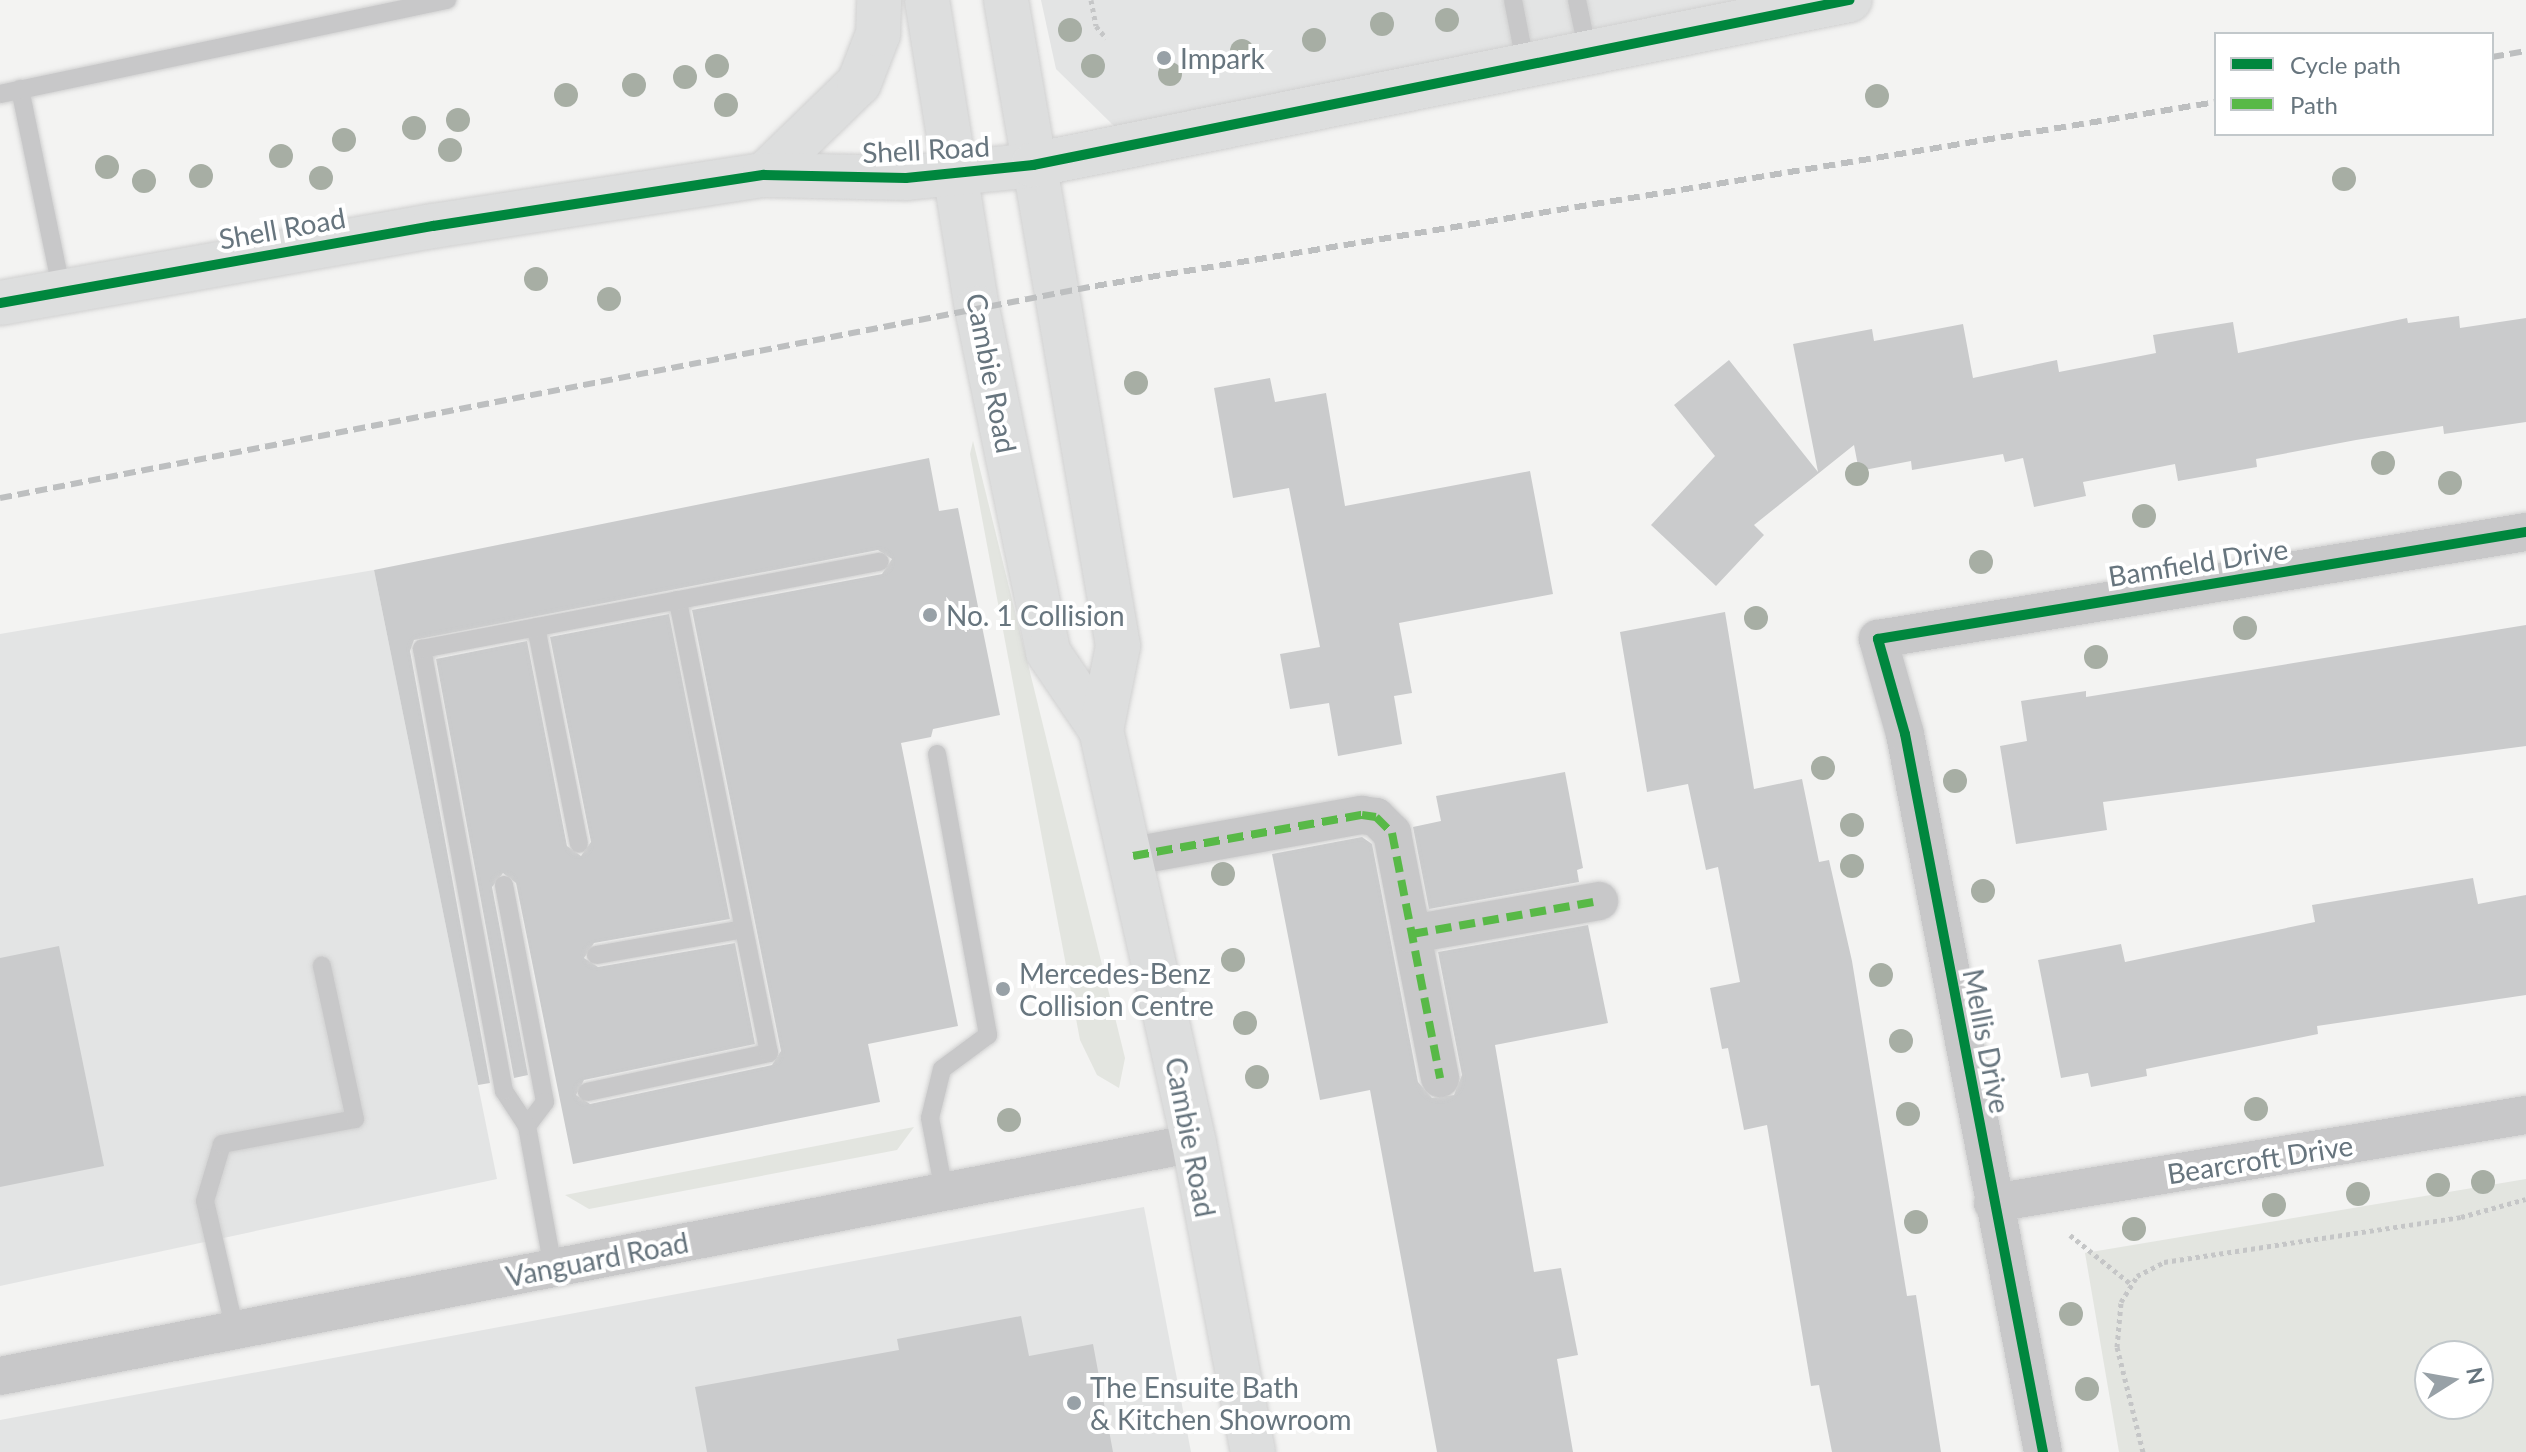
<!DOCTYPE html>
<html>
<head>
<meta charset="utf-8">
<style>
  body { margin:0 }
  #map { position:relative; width:2526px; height:1452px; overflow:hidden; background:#f3f3f2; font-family:Lato,sans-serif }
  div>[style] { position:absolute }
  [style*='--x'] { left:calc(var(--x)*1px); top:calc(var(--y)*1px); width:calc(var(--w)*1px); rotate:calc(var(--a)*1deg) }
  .built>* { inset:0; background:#e3e4e4 }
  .green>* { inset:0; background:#e3e5e0 }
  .building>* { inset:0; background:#cacbcc }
  .path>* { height:5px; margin-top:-2.5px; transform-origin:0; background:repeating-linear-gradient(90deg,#c5c6c7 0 4px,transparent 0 8px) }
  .roads { filter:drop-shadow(0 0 2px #d0d0d0) drop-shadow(0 0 2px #d0d0d0) }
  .service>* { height:18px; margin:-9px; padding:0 9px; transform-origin:9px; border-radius:9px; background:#c8c8c9 }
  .minor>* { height:38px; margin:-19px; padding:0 19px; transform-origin:19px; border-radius:19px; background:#c8c8c9 }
  .secondary>* { height:44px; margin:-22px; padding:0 22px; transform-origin:22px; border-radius:22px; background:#dddede }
  .rail>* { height:6px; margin-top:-3px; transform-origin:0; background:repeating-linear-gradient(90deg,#bdbfc0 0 12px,transparent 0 18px) }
  .quiet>* { height:8px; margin-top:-4px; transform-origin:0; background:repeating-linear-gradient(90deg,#58b947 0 16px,transparent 0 24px) }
  .cycleway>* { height:10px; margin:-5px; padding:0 5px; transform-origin:5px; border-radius:5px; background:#00873e }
  .trees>* { width:24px; height:24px; margin:-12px; border-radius:50%; background:#a7aea4 }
  .dots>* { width:22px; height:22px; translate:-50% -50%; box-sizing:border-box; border:4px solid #fff; border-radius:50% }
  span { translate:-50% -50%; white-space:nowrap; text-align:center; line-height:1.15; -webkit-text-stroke:8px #fff; paint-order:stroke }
  .poi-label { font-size:28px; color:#67757e }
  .left { translate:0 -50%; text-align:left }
  .street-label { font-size:28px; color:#67757e }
  .legend { position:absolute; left:2214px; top:32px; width:280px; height:104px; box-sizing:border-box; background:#fff; border:2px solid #c2c8cb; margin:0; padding:10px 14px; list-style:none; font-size:24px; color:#67757e }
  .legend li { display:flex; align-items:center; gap:16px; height:40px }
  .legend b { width:40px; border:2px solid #c2c8cb }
  .north { position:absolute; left:2414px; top:1340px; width:80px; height:80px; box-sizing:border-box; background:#fff; border:2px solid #c2c8cb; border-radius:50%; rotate:79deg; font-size:22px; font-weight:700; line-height:32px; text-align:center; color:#67757e }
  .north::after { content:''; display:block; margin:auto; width:28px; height:36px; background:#98a1a7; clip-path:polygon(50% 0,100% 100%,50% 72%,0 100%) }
</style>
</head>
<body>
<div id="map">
  <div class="built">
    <div style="clip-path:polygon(1041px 0,1737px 0,1114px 126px,1056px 69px)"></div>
    <div style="clip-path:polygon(374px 570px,497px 1179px,0 1286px,0 634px)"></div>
    <div style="clip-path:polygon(1144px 1207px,1191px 1452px,0 1452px,0 1420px)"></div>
  </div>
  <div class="green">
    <div style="clip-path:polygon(973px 441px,1125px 1058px,1119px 1088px,1097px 1075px,1080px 1040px,970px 454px)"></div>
    <div style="clip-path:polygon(914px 1127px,897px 1150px,589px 1209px,565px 1195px)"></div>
    <div style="clip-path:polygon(evenodd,2526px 1179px,2526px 1452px,2119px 1452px,2085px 1253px,2526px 1179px,2478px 1356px,2478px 1404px,2430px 1404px,2430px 1356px,2478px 1356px)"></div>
  </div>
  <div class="building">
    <div style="clip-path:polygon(2459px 316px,2460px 328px,2526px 318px,2526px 422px,2444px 434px,2443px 426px,2356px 440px,2256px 459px,2257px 467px,2178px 481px,2175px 464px,2083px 482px,2086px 496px,2034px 507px,2023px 458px,2005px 462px,2003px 454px,1912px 470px,1911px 461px,1859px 471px,1854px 445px,1754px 525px,1764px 535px,1716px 586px,1651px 525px,1715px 456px,1674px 405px,1729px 360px,1818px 472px,1793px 344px,1872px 329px,1874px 341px,1963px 324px,1973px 378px,2057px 360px,2059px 372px,2156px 353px,2153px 335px,2233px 322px,2238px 353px,2407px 318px,2408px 323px)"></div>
    <div style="clip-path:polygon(1270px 378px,1275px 402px,1326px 393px,1345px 506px,1530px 471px,1553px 594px,1399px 623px,1412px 693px,1394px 696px,1402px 744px,1338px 756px,1329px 703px,1290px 709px,1280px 654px,1320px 647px,1289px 488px,1233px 498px,1214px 388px)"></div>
    <div style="clip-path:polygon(929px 458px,939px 511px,958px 508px,1000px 715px,933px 729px,931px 737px,901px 743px,958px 1026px,868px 1044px,880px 1102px,573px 1164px,516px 883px,503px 873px,492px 887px,528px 1075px,514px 1078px,436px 659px,527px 641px,567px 846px,581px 856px,591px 842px,550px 637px,669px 614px,730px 919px,594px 943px,584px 958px,598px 967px,735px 943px,755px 1044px,584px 1080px,576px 1095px,590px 1104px,772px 1065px,781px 1051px,692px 610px,882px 574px,892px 559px,878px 550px,414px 640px,410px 651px,490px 1083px,478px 1085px,374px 570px)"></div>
    <div style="clip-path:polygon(1725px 612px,1754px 789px,1802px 779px,1819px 862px,1829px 860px,1852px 961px,1907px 1296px,1916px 1295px,1941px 1452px,1832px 1452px,1819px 1385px,1811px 1386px,1767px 1125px,1744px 1130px,1728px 1048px,1722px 1049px,1710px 988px,1740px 982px,1718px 867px,1706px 870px,1688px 784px,1647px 792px,1620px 632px)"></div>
    <div style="clip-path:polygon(2526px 625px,2526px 746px,2103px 802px,2107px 830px,2016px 844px,2000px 746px,2027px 741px,2021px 701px,2086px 691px,2086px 697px)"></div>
    <div style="clip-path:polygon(1565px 772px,1583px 868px,1577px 870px,1579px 882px,1429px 909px,1413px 827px,1441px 821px,1436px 796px)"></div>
    <div style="clip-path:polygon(1362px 837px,1372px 844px,1418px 1082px,1432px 1098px,1454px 1095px,1462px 1075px,1438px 952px,1588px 925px,1608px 1023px,1495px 1045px,1534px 1272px,1561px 1268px,1578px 1355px,1557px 1359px,1573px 1452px,1437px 1452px,1370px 1090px,1320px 1100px,1272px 854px)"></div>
    <div style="clip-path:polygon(2473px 878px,2478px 904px,2526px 895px,2526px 995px,2317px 1026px,2318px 1034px,2146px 1069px,2147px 1076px,2091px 1087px,2088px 1073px,2061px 1078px,2038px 960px,2121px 944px,2125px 962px,2315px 922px,2312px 905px)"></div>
    <div style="clip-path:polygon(59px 946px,104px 1166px,0 1187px,0 958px)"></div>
    <div style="clip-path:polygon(1021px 1316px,1029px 1356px,1093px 1344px,1113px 1452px,707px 1452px,695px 1387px,899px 1350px,897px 1339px)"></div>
  </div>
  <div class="path">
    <div style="--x:1091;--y:0;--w:26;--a:79"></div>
    <div style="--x:1096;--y:26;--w:16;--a:50"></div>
    <div style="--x:2070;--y:1235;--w:78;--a:38.8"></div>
    <div style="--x:2143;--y:1452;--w:108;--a:-103.9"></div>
    <div style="--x:2117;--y:1347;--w:45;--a:-84.9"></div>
    <div style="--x:2121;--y:1302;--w:31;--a:-58"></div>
    <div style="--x:2137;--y:1276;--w:30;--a:-27"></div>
    <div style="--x:2164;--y:1262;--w:300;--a:-8.6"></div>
    <div style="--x:2461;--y:1217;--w:67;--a:-15.5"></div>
  </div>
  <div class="roads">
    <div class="service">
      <div style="--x:1513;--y:0;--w:68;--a:79"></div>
      <div style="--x:1577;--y:0;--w:54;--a:78.3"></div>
      <div style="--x:20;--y:89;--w:206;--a:78.3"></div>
      <div style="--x:0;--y:94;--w:457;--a:-11.9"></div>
      <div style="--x:536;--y:627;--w:221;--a:78.8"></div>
      <div style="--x:937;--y:754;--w:286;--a:79.7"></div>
      <div style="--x:988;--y:1035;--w:57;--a:143.5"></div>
      <div style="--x:942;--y:1069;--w:50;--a:103.8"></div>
      <div style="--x:930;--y:1118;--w:74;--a:79.1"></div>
      <div style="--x:504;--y:885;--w:221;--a:79.3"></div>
      <div style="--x:545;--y:1102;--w:30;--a:127"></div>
      <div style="--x:527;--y:1126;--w:143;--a:79.6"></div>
      <div style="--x:596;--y:955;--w:149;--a:-10"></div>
      <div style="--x:587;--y:1092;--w:186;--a:-12.1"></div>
      <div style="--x:769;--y:1053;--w:462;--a:-101.4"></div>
      <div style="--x:527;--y:1126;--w:42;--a:-123.3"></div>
      <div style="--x:504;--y:1091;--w:450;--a:-100.5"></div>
      <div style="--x:422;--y:649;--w:466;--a:-10.8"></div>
      <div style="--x:235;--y:1330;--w:132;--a:-103.1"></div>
      <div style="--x:205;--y:1201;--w:59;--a:-73.4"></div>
      <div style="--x:222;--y:1144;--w:135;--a:-10.6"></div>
      <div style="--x:355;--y:1119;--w:157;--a:-102.2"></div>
    </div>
    <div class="minor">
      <div style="--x:1133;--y:856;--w:233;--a:-10.2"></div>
      <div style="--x:1362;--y:815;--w:14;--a:8"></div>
      <div style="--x:1376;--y:817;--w:23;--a:45"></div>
      <div style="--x:1392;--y:833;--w:250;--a:78.9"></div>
      <div style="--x:1412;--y:934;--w:190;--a:-10"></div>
      <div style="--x:1993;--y:1203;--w:540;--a:-9.38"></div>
      <div style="--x:0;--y:1376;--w:1217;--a:-11.04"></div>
      <div style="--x:2043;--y:1452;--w:731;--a:-100.88"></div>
      <div style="--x:1905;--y:734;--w:99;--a:-105.9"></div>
      <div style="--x:1878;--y:639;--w:657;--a:-9.38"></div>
    </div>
    <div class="secondary">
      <div style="--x:927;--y:0;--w:312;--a:80.8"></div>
      <div style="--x:977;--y:308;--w:351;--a:78.3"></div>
      <div style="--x:1048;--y:652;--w:94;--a:55.8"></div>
      <div style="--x:1101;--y:730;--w:423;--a:77.3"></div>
      <div style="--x:1194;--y:1143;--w:315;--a:79.2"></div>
      <div style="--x:1006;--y:0;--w:656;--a:80.16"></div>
      <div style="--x:1118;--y:646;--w:86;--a:101.4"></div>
      <div style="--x:764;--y:175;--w:132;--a:-44.1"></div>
      <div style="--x:859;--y:83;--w:53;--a:-68.8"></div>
      <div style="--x:878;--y:34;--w:34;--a:-88"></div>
      <div style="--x:0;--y:303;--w:440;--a:-10.1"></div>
      <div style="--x:433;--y:226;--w:335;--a:-8.8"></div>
      <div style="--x:764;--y:175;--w:142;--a:1.2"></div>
      <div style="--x:906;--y:178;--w:128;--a:-5.8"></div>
      <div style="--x:1033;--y:165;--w:833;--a:-11.43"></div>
    </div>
  </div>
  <div class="rail">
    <div style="--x:2492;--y:57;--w:35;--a:-10"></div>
    <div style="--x:0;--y:498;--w:1115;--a:-10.96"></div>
    <div style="--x:1095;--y:286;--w:1136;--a:-9.32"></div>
  </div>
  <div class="quiet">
    <div style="--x:1133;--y:856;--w:233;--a:-10.2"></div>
    <div style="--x:1362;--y:815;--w:14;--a:8"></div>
    <div style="--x:1376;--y:817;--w:23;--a:45"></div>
    <div style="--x:1392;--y:833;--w:250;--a:78.9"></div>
    <div style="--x:1412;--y:934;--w:190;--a:-10"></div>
  </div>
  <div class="cycleway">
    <div style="--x:0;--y:303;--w:440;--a:-10.1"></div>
    <div style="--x:433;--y:226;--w:335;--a:-8.8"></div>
    <div style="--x:764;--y:175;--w:142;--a:1.2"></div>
    <div style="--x:906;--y:178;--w:128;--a:-5.8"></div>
    <div style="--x:1033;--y:165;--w:833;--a:-11.43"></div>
    <div style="--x:2043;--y:1452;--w:731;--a:-100.88"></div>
    <div style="--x:1905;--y:734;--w:99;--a:-105.9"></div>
    <div style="--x:1878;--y:639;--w:657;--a:-9.38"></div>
  </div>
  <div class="trees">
    <div style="left:1447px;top:20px"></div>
    <div style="left:1382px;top:24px"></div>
    <div style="left:1070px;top:30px"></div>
    <div style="left:1314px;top:40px"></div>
    <div style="left:1242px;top:51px"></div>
    <div style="left:717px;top:66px"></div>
    <div style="left:1093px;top:66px"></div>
    <div style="left:1170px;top:74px"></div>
    <div style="left:685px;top:77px"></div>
    <div style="left:634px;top:85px"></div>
    <div style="left:566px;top:95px"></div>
    <div style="left:1877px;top:96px"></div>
    <div style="left:726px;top:105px"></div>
    <div style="left:458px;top:120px"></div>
    <div style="left:414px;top:128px"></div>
    <div style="left:344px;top:140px"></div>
    <div style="left:450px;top:150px"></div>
    <div style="left:281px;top:156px"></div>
    <div style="left:107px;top:167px"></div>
    <div style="left:201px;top:176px"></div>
    <div style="left:321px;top:178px"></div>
    <div style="left:2344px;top:179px"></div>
    <div style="left:144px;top:181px"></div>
    <div style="left:536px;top:279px"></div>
    <div style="left:609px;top:299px"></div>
    <div style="left:1136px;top:383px"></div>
    <div style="left:2383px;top:463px"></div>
    <div style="left:1857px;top:474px"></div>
    <div style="left:2450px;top:483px"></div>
    <div style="left:2144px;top:516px"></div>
    <div style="left:1981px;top:562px"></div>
    <div style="left:1756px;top:618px"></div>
    <div style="left:2245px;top:628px"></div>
    <div style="left:2096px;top:657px"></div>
    <div style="left:1823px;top:768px"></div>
    <div style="left:1955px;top:781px"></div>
    <div style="left:1852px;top:825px"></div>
    <div style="left:1852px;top:866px"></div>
    <div style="left:1223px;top:874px"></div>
    <div style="left:1983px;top:891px"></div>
    <div style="left:1233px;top:960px"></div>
    <div style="left:1881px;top:975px"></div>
    <div style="left:1245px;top:1023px"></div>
    <div style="left:1901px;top:1041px"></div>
    <div style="left:1257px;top:1077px"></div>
    <div style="left:2256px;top:1109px"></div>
    <div style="left:1908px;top:1114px"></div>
    <div style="left:1009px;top:1120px"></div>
    <div style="left:2483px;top:1182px"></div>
    <div style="left:2438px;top:1185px"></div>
    <div style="left:2358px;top:1194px"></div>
    <div style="left:2274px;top:1205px"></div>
    <div style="left:1916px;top:1222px"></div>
    <div style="left:2134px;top:1229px"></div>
    <div style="left:2071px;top:1314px"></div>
    <div style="left:2087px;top:1389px"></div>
  </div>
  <div class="dots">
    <div style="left:1164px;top:58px;background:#98a1a7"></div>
    <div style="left:930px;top:615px;background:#98a1a7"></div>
    <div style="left:1003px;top:989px;background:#98a1a7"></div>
    <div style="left:1074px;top:1403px;background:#98a1a7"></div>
  </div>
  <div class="poi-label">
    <span class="left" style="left:1180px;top:58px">Impark</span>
    <span class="left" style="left:946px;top:615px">No. 1 Collision</span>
    <span class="left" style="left:1019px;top:989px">Mercedes-Benz<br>Collision Centre</span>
    <span class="left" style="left:1090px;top:1403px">The Ensuite Bath<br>&amp; Kitchen Showroom</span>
  </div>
  <div class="street-label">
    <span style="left:926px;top:149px;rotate:-3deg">Shell Road</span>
    <span style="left:282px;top:228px;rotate:-10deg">Shell Road</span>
    <span style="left:992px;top:373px;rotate:79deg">Cambie Road</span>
    <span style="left:2198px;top:562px;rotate:-9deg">Bamfield Drive</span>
    <span style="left:1987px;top:1041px;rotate:79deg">Mellis Drive</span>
    <span style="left:1191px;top:1137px;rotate:79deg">Cambie Road</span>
    <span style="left:2260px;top:1159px;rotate:-9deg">Bearcroft Drive</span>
    <span style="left:597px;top:1259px;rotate:-11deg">Vanguard Road</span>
  </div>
  <ul class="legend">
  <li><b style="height:10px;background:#00873e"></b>Cycle path</li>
  <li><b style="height:10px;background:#58b947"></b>Path</li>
  </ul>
  <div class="north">N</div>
</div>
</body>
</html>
